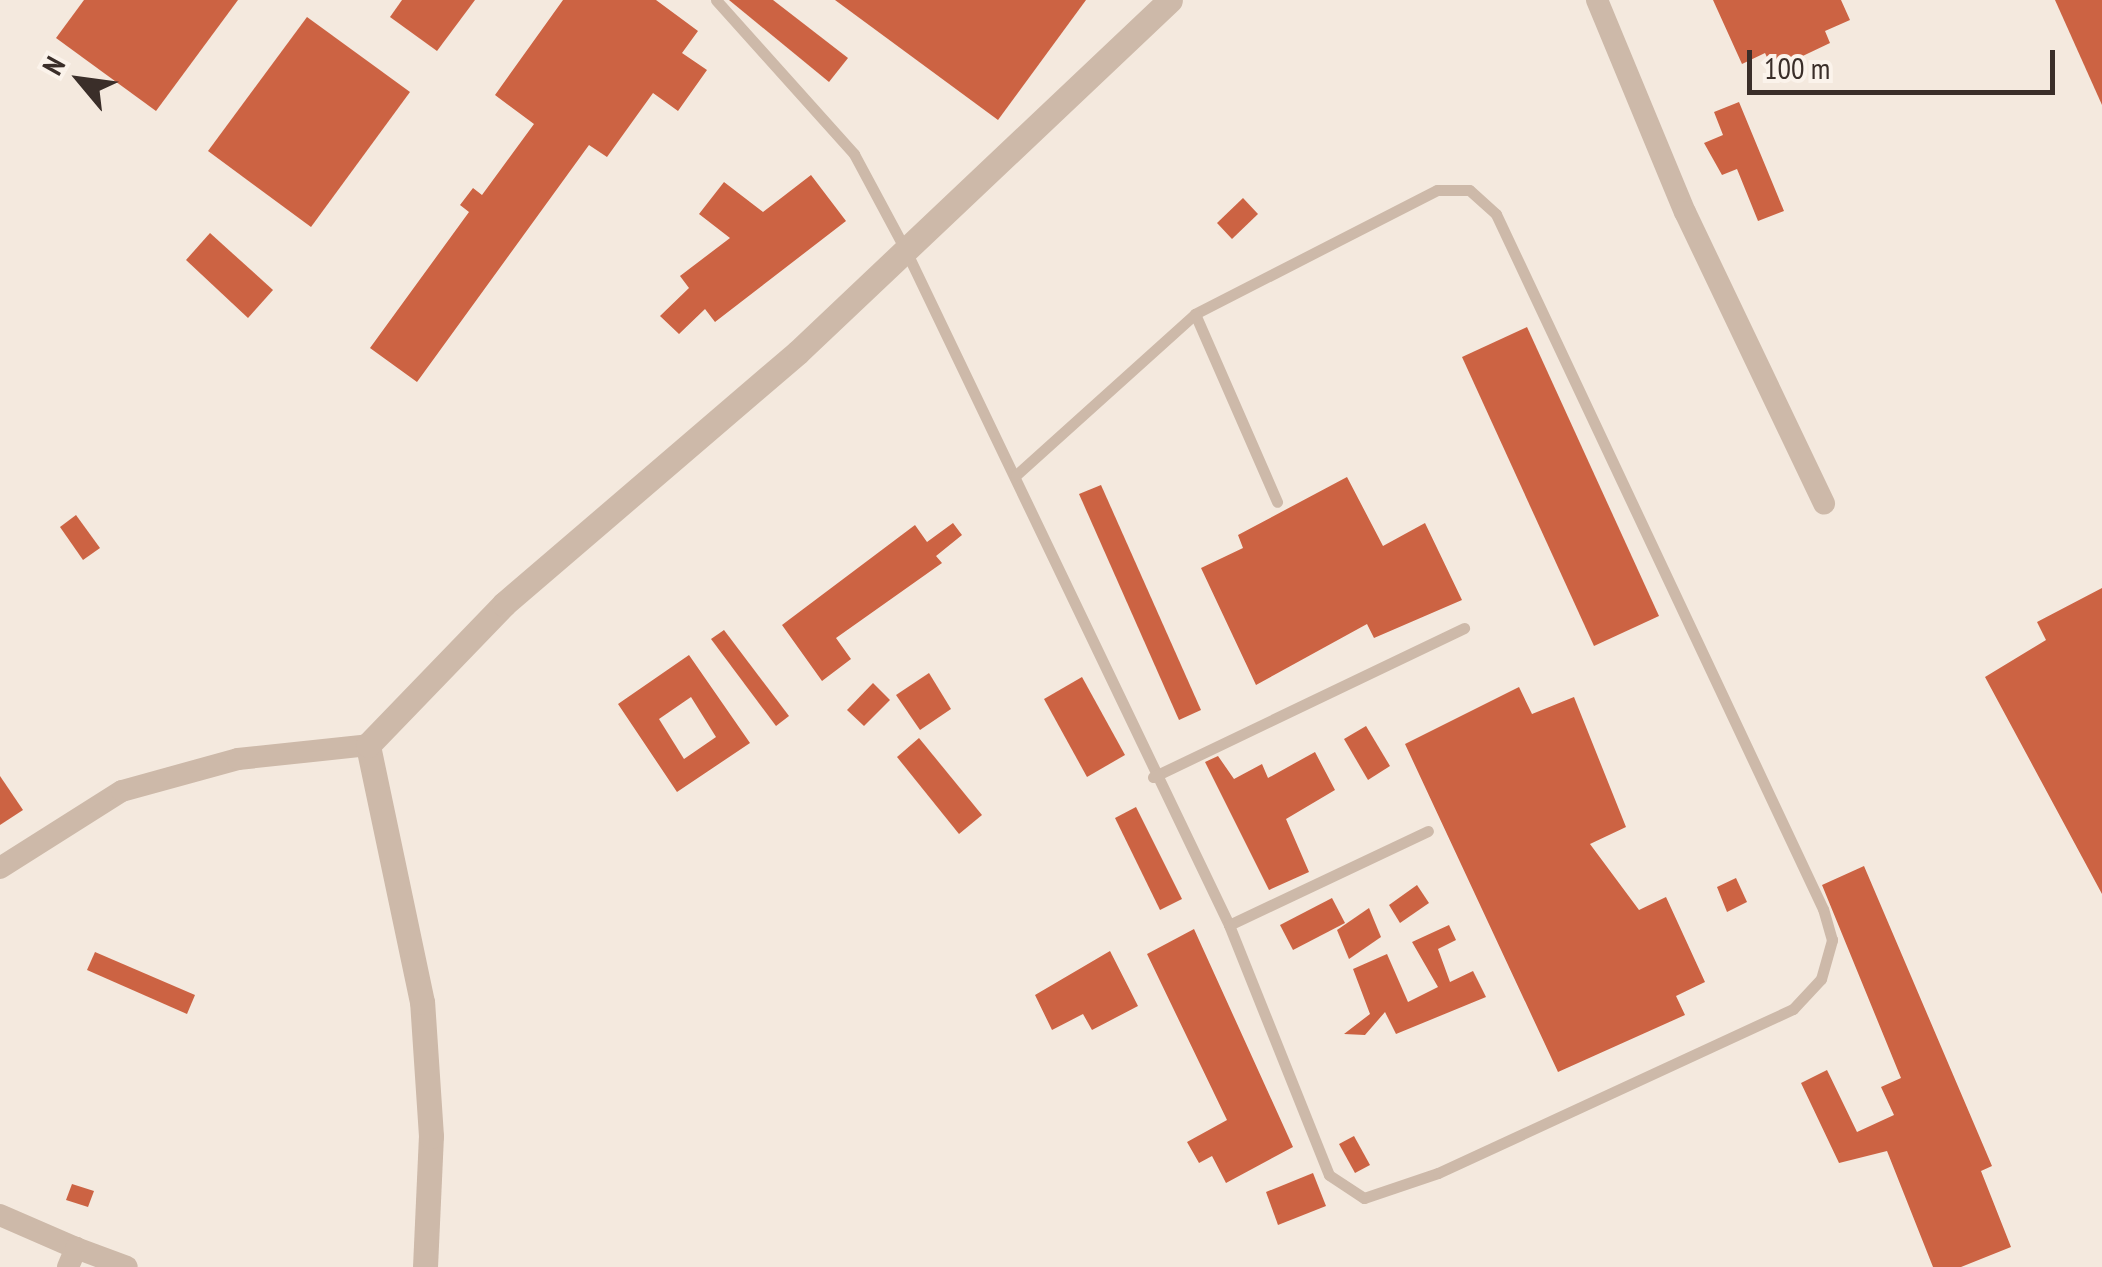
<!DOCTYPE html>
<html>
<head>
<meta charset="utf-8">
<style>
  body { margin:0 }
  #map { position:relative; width:2102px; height:1267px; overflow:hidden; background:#f4e9de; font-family:"PT Sans Narrow",sans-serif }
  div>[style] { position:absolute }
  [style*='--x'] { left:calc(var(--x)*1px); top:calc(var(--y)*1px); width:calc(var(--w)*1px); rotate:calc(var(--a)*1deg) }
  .building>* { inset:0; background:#cc6343 }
  .service>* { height:11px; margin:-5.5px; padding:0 5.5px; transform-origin:5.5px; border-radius:5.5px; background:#cdb9a9 }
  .minor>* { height:22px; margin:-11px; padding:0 11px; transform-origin:11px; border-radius:11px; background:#cdb9a9 }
  .tertiary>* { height:25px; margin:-12.5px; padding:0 12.5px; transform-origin:12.5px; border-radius:12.5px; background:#cdb9a9 }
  span { translate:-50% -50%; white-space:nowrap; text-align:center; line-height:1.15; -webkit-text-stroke:10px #fbf3eb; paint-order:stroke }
  .north { position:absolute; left:30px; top:30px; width:100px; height:100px; -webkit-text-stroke:8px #fbf3eb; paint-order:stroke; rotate:299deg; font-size:28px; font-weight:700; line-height:40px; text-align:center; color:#3a2e29 }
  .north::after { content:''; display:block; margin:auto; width:35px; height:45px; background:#3a2e29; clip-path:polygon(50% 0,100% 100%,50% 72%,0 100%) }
  .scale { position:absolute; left:1747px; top:50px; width:308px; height:45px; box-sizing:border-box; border:5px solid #3a2e29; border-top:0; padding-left:12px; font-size:30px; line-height:35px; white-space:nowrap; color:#3a2e29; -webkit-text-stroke:8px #fbf3eb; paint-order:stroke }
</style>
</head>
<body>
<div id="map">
  <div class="building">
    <div style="clip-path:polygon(84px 0,238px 0,156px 111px,56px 38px)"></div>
    <div style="clip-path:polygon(402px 0,475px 0,437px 51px,390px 17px)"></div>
    <div style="clip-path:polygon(563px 0,656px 0,698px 31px,682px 53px,707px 70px,678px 111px,653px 93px,607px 157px,589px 145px,417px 382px,370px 348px,469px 212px,460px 205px,473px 188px,482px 195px,534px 124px,495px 95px)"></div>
    <div style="clip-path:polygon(729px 0,773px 0,848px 58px,829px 82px)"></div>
    <div style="clip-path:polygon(835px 0,1086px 0,998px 120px)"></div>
    <div style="clip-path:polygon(1713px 0,1841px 0,1850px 20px,1825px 31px,1830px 43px,1773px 70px,1765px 53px,1742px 64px)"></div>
    <div style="clip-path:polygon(2055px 0,2102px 0,2102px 105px)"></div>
    <div style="clip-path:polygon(307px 17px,410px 92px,311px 227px,208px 151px)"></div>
    <div style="clip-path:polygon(1739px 102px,1784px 211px,1758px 221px,1737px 169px,1722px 175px,1704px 143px,1723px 135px,1714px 112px)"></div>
    <div style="clip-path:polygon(811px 175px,846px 221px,715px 322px,705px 309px,679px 334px,660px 316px,689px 288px,680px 276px,730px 238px,699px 214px,724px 182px,763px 212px)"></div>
    <div style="clip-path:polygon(1243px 198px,1258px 214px,1232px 239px,1217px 223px)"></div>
    <div style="clip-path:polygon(210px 233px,273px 290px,248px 318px,186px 260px)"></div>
    <div style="clip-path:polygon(1527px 327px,1659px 616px,1594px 646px,1462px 357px)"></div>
    <div style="clip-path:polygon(1347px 477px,1383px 546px,1425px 523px,1462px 600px,1374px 638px,1367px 624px,1256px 685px,1201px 568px,1243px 548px,1238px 535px)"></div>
    <div style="clip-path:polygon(1101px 485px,1201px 710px,1179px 720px,1079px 494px)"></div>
    <div style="clip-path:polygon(76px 515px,100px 548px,83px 560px,60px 527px)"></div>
    <div style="clip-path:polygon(953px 523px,962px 535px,936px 556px,942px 563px,836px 638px,851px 659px,822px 681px,782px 625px,915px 525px,927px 542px)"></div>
    <div style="clip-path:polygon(2102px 588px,2102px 894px,1985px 677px,2046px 640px,2037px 622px)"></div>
    <div style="clip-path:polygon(724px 630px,789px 716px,776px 726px,711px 639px)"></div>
    <div style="clip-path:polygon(evenodd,689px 655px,750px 743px,677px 792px,618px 704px,689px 655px,691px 697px,716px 737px,684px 759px,659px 719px,691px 697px)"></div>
    <div style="clip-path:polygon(929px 673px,951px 709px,920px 730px,896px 695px)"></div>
    <div style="clip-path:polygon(1082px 677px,1125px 755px,1087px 777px,1044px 699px)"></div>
    <div style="clip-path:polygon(873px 683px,890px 700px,864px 726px,847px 710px)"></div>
    <div style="clip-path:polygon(1519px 687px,1532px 714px,1574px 697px,1626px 827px,1590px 844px,1639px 910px,1666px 897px,1705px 982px,1676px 996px,1685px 1015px,1558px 1072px,1405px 744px)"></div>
    <div style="clip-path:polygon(1366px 726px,1390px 766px,1368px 780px,1344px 739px)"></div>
    <div style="clip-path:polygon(919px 738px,982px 815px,959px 834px,897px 757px)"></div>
    <div style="clip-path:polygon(1315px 752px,1335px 790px,1286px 819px,1309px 872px,1269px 890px,1205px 762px,1218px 756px,1234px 779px,1262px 764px,1268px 778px)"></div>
    <div style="clip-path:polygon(0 776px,23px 810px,0 825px)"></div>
    <div style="clip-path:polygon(1136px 807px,1182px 899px,1160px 910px,1115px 818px)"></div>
    <div style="clip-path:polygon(1864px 866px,1992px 1166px,1981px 1171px,2011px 1247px,1961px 1267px,1933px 1267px,1887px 1151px,1839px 1163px,1801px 1083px,1827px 1070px,1857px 1132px,1894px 1115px,1881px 1087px,1901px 1078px,1822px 885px)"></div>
    <div style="clip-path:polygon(1736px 878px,1747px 902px,1727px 912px,1717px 887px)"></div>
    <div style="clip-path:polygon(1417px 885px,1429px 903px,1400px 923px,1389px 905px)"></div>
    <div style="clip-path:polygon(1332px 898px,1345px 923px,1293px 950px,1280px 925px)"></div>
    <div style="clip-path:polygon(1369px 908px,1381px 937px,1349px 959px,1337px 930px)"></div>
    <div style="clip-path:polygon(1449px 925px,1456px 940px,1438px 949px,1450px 982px,1473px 971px,1486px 997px,1396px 1034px,1385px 1012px,1365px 1035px,1344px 1034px,1370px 1014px,1353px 969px,1387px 954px,1408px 1002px,1438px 987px,1412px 942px)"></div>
    <div style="clip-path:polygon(1194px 929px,1293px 1147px,1226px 1183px,1212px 1156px,1199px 1163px,1187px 1142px,1227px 1120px,1147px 954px)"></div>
    <div style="clip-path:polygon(1110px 951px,1138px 1006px,1092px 1030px,1083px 1014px,1052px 1030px,1035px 995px)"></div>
    <div style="clip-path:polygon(95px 952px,195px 995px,187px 1014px,87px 970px)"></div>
    <div style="clip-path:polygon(1354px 1136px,1370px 1165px,1355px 1173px,1339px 1144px)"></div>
    <div style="clip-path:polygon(1313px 1173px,1326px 1206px,1278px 1225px,1266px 1192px)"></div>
    <div style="clip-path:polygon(72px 1184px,94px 1191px,88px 1207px,66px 1200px)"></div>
  </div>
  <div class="service">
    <div style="--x:716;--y:0;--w:207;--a:48.1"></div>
    <div style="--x:854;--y:154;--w:110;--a:61.8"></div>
    <div style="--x:906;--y:251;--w:747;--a:64.39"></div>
    <div style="--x:1229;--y:925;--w:269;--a:68.2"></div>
    <div style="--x:1329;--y:1175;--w:42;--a:33.3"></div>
    <div style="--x:1364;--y:1198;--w:78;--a:-18.7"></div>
    <div style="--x:1438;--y:1173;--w:391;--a:-24.8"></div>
    <div style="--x:1793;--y:1009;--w:41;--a:-47"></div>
    <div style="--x:1821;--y:979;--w:41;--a:-74.2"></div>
    <div style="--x:1832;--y:940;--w:32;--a:-106"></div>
    <div style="--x:1823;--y:909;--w:768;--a:-115.2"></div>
    <div style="--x:1496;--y:214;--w:36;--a:-138"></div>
    <div style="--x:1469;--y:190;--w:32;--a:180"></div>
    <div style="--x:1437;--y:190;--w:272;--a:152.9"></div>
    <div style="--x:1195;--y:314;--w:241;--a:138"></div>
    <div style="--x:1195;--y:314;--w:205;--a:66.4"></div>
    <div style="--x:1153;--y:777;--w:345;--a:-25.6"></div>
    <div style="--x:1229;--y:925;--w:220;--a:-25.3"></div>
  </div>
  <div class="minor">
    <div style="--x:1597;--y:0;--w:230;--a:67.5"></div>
    <div style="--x:1685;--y:212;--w:323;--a:64.5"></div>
    <div style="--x:0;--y:868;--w:144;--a:-32.3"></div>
    <div style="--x:122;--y:791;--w:120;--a:-15.4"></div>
    <div style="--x:238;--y:759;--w:131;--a:-6.1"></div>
    <div style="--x:0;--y:1215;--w:83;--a:23.5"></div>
    <div style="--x:68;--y:1267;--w:21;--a:-67"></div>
    <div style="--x:76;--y:1248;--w:54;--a:20.4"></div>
  </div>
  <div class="tertiary">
    <div style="--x:425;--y:1267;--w:131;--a:-87.4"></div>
    <div style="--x:431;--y:1136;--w:134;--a:-93.8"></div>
    <div style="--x:422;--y:1002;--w:263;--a:-101.9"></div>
    <div style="--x:368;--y:745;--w:196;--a:-46"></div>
    <div style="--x:504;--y:604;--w:387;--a:-40.6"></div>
    <div style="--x:798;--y:352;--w:512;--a:-43.42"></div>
  </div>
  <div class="north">N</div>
  <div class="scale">100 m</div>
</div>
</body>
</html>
